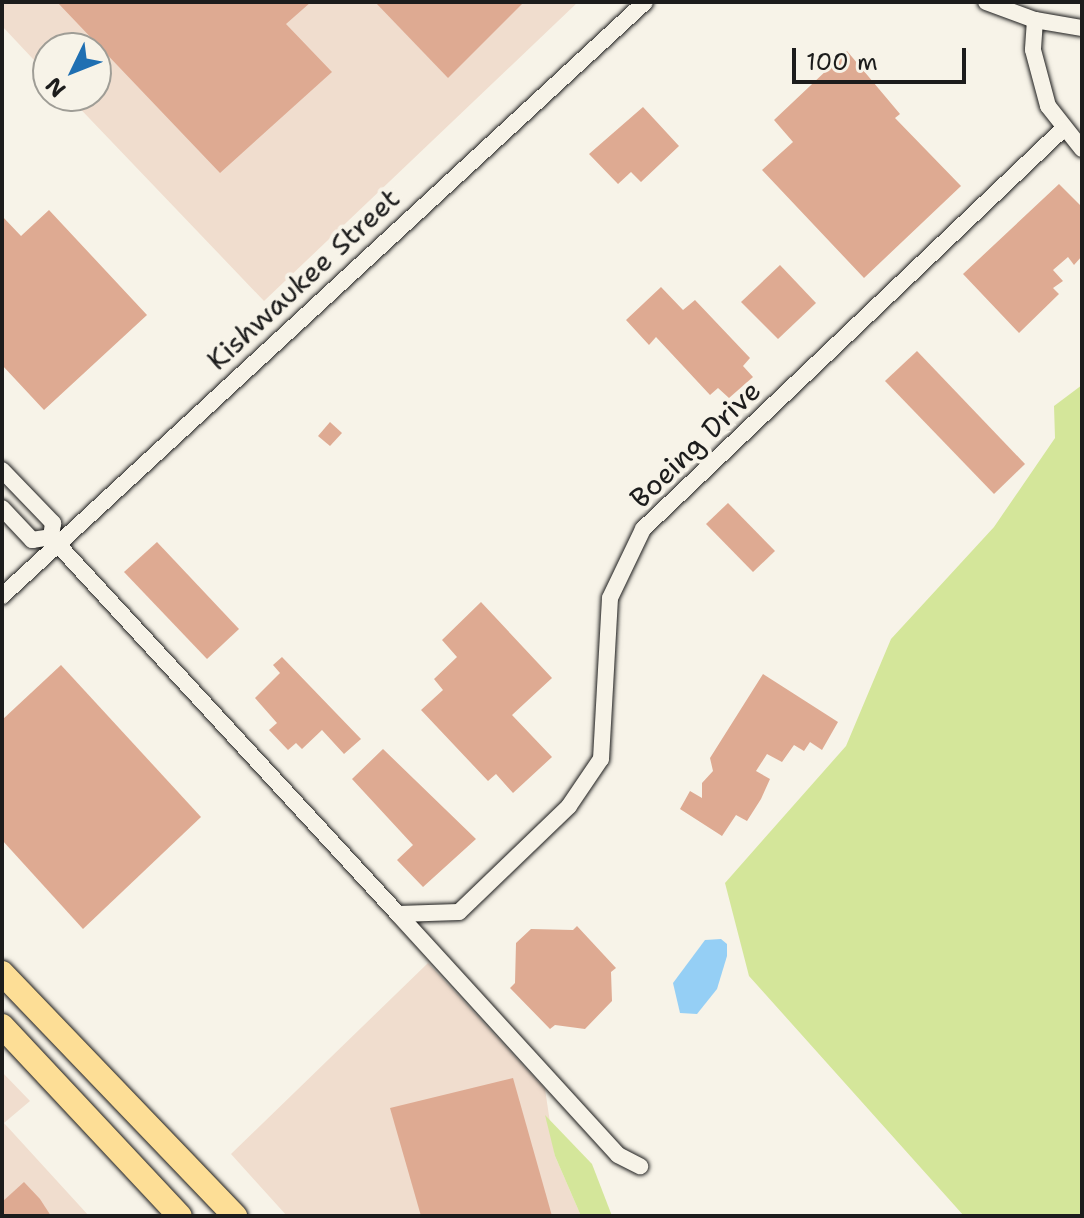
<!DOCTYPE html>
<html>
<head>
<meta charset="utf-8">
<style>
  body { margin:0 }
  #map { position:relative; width:1084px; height:1218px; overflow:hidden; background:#f7f3e8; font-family:"Shantell Sans",sans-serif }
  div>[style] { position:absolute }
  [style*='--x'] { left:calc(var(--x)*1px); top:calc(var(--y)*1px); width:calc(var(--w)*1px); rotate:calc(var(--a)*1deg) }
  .built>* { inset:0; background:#f0ddce }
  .green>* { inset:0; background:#d4e69a }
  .water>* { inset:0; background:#95cff5 }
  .building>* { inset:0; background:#deaa92 }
  .roads { filter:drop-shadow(0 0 2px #1c1c1c) drop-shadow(0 0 2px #1c1c1c) }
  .minor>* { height:16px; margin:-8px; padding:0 8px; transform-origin:8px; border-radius:8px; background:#f7f3e8 }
  .highway>* { height:24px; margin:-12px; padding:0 12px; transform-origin:12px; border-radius:12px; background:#fdde96 }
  span { translate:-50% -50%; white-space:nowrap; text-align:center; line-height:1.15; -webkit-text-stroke:8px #f7f3e8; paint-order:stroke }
  .street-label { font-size:28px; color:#1c1c1c }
  .frame { position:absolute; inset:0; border:4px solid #1c1c1c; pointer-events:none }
  .north { position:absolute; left:32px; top:32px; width:80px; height:80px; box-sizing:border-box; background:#f7f3e8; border:2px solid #9f9d96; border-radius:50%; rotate:227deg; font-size:22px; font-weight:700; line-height:32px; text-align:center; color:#1c1c1c }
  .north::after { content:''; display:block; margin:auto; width:28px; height:36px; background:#1f6fb2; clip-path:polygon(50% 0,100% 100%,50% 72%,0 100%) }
  .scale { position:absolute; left:792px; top:48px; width:174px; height:36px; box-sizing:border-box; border:4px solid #1c1c1c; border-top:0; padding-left:10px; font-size:24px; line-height:28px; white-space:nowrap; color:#1c1c1c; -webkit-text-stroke:6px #f7f3e8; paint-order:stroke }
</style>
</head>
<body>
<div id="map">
  <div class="built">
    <div style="clip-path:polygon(2px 2px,578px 2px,264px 301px,68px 96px,96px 96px,96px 48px,48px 48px,48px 75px,2px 26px)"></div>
    <div style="clip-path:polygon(428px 963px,545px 1089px,555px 1156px,581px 1216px,287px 1216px,231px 1154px)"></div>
    <div style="clip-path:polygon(2px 1072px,30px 1101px,4px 1123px,89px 1216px,2px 1216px)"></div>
  </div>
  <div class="green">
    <div style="clip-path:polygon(1082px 385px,1082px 1216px,964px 1216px,749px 976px,725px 883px,846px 746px,891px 639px,994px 527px,1055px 438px,1054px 406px)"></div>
    <div style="clip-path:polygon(545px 1115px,592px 1164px,612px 1216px,581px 1216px,555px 1156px)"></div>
  </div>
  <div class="water">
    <div style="clip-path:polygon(721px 939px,727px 944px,727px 956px,717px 989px,697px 1014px,680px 1013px,673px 983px,705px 940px)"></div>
  </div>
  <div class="building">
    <div style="clip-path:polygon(57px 2px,311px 2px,286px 24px,332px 72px,220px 173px)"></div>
    <div style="clip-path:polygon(375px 2px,524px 2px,448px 78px)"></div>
    <div style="clip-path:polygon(847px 51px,900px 114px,895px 118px,961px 186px,864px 278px,762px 170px,793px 142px,774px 120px)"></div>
    <div style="clip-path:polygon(643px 107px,679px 146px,641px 182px,631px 172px,618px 184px,589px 154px)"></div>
    <div style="clip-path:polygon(1059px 184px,1082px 207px,1082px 256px,1074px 265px,1068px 257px,1053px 270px,1063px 281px,1053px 288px,1059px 294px,1019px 333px,963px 274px)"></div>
    <div style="clip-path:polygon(49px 210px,147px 315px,44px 410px,2px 365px,2px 216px,21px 236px)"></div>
    <div style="clip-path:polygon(780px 265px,816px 303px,778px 339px,741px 302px)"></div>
    <div style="clip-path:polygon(661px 287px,683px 310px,695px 300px,750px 358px,743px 366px,753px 377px,729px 398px,718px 388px,710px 395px,656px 337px,649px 345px,626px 320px)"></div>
    <div style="clip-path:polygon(917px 351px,1025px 464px,994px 494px,885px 381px)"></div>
    <div style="clip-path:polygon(330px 422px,342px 433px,330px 446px,318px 436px)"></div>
    <div style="clip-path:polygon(728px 503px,775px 551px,753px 572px,706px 524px)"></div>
    <div style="clip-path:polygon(157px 542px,239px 629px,207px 659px,124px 572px)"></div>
    <div style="clip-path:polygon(481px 602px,552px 678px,512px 715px,552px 757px,513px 793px,496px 774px,488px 781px,421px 710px,443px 690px,434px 679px,457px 657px,442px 640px)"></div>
    <div style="clip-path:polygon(282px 657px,361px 739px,344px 754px,322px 730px,302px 749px,296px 743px,288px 750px,269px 730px,277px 723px,255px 698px,280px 673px,273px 665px)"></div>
    <div style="clip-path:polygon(61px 665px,201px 817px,83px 929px,2px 840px,2px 720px)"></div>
    <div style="clip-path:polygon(763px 674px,838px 722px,822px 750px,810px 742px,804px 751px,794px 745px,782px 762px,767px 754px,756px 771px,770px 779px,761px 799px,747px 821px,736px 815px,722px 836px,680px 809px,690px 791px,702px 798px,702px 783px,713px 771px,710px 758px)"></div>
    <div style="clip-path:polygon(383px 749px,476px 839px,423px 887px,397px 860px,413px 845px,352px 779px)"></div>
    <div style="clip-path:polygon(577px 926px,616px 968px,611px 972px,612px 1001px,585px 1029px,555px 1025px,550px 1029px,510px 988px,515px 983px,516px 943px,531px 929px,573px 930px)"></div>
    <div style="clip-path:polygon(513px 1078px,552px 1216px,421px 1216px,390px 1108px)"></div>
    <div style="clip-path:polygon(24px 1182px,40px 1199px,51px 1216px,2px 1216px,2px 1202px)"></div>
  </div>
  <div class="roads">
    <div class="minor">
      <div style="--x:986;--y:2;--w:52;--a:20.2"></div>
      <div style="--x:1035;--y:20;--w:48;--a:9.7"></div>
      <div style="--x:1035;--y:20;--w:30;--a:94"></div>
      <div style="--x:1033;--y:50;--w:58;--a:75"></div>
      <div style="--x:1048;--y:106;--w:55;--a:51.7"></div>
      <div style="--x:2;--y:470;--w:74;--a:46.1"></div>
      <div style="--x:53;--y:523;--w:14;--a:98"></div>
      <div style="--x:2;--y:508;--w:44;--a:46.8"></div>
      <div style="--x:32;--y:540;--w:19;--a:-9"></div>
      <div style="--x:51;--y:537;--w:512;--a:47.37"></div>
      <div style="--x:398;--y:914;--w:61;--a:-1.9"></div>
      <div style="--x:459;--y:912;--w:153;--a:-43.9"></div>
      <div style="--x:569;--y:806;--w:57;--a:-55.8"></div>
      <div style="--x:601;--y:759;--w:161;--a:-86.8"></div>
      <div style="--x:610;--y:598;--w:76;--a:-64.4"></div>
      <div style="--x:643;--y:529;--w:580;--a:-43.6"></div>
      <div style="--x:2;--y:596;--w:875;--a:-42.73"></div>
      <div style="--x:398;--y:914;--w:326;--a:47.6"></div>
      <div style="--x:618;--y:1155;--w:25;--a:27"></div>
    </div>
    <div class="highway">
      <div style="--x:2;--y:973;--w:337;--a:46.2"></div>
      <div style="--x:2;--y:1026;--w:260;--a:46.9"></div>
    </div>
  </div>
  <div class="street-label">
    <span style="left:303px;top:279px;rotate:-43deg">Kishwaukee Street</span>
    <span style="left:695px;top:444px;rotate:-44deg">Boeing Drive</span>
  </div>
  <div class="frame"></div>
  <div class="north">N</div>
  <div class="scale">100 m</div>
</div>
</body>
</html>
